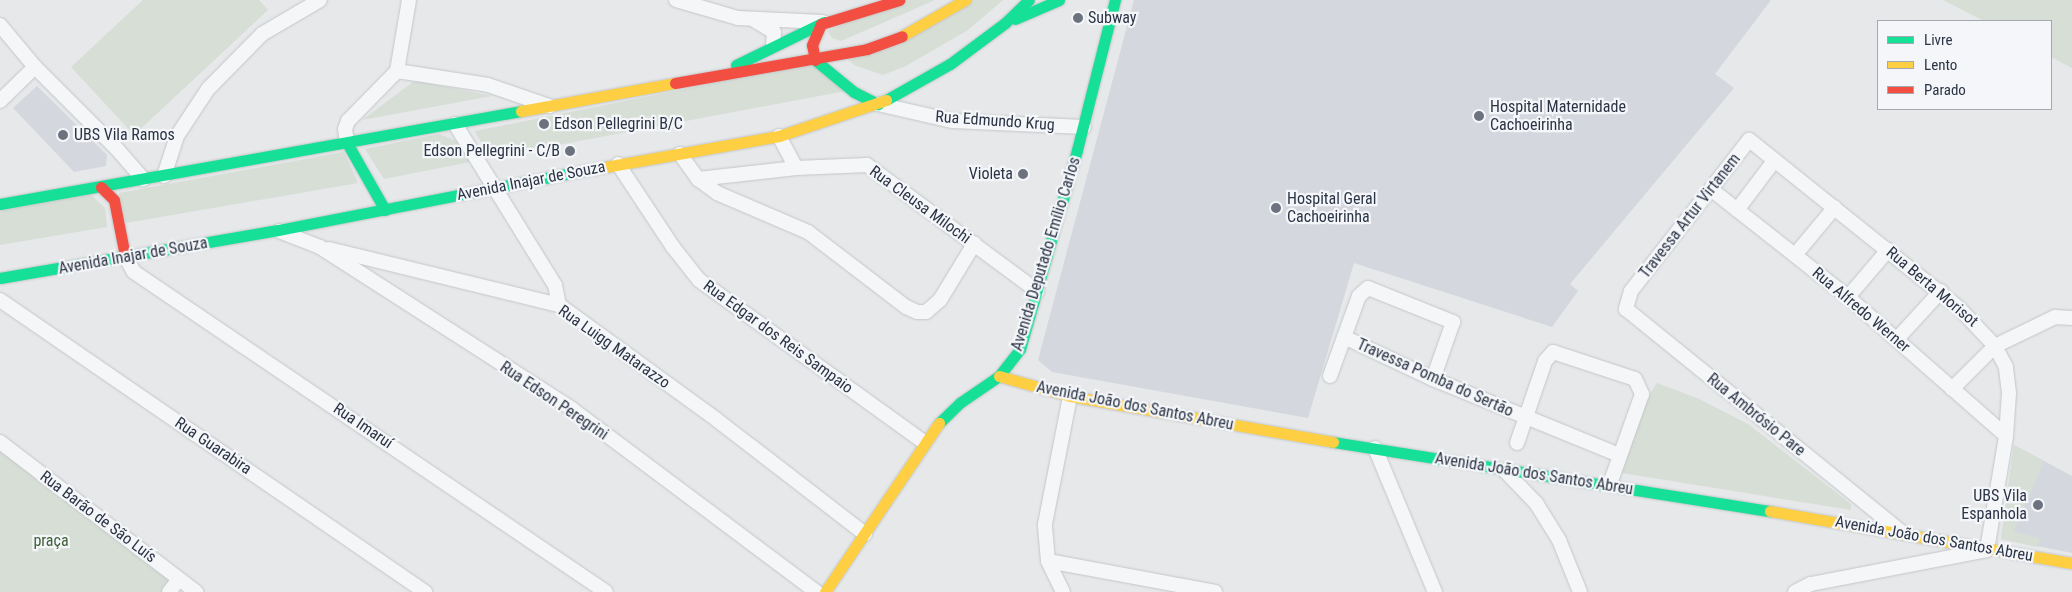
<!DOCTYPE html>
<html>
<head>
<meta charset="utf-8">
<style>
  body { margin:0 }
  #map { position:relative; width:2072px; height:592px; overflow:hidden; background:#e6e8ea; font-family:"Roboto Condensed",sans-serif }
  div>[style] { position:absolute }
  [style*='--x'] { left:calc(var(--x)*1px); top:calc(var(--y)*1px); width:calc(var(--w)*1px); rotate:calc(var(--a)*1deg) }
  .built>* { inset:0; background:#d4d7dd }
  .green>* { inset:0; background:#d6ded6 }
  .roads { filter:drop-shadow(0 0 1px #c4c6c8) drop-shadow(0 0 1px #c4c6c8) }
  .street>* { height:14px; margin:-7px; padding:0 7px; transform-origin:7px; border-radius:7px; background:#f5f6f7 }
  .fast>* { height:11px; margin:-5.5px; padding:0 5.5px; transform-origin:5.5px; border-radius:5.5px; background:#16e098 }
  .slow>* { height:11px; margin:-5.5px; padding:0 5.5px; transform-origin:5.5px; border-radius:5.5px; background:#ffcf43 }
  .jam>* { height:11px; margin:-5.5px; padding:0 5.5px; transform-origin:5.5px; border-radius:5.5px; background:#f24e42 }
  .dots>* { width:14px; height:14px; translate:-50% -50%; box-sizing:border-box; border:2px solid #f4f6f9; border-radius:50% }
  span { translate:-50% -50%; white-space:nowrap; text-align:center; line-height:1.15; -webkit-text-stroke:4.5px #f4f6f9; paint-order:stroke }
  .poi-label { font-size:16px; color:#2b3445 }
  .left { translate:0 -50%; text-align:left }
  .right { translate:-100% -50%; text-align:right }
  .street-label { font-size:16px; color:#2b3445 }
  .park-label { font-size:16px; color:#3f6138 }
  .legend { position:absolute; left:1877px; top:20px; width:175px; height:90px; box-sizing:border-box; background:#f4f6f9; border:1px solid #a4a8b1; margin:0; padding:6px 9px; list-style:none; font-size:15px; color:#2b3445 }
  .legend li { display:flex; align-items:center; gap:10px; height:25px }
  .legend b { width:25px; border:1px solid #a4a8b1 }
</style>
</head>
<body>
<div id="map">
  <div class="built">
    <div style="clip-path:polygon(1134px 0,1771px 0,1715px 74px,1734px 88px,1570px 284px,1578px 291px,1552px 327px,1354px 263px,1308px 418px,1052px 372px,1038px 360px)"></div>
    <div style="clip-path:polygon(37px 86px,107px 155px,106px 166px,74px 172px,13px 108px)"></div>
    <div style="clip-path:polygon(2014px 445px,2072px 476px,2072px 553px,2001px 539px)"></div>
  </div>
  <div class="green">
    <div style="clip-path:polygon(143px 0,259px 0,268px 10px,134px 135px,71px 67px)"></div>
    <div style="clip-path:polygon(896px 0,935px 0,841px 41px,832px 38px,828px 31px)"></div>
    <div style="clip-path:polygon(973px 0,1003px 0,968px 30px,906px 66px,883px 75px,854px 65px,847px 58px)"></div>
    <div style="clip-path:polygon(1943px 0,2072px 0,2072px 68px,2051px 57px,2051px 21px,1984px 21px)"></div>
    <div style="clip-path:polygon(811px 64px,851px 90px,489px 158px,475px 131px)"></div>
    <div style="clip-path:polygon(413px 82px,417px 81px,492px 96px,362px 120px)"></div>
    <div style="clip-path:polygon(439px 134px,461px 143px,470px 162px,384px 179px,365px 149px)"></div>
    <div style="clip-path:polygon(344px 152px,358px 183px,126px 223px,119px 193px)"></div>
    <div style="clip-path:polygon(90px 194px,105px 208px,107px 227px,0 245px,0 211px)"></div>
    <div style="clip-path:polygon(1657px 383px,1699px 399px,1748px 424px,1851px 504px,1851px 510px,1622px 473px,1646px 400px)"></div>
    <div style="clip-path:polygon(0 436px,175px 571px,162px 592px,0 592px)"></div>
    <div style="clip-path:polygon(2014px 445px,2044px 461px,2014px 531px,2040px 539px,2037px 547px,2001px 539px)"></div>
  </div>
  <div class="roads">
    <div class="street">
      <div style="--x:676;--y:0;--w:65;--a:16.2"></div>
      <div style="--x:738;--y:18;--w:85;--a:2.7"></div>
      <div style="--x:754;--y:20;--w:23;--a:31"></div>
      <div style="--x:774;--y:32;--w:14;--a:94"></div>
      <div style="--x:0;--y:25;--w:55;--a:50.2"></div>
      <div style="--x:35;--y:67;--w:116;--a:45"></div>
      <div style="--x:117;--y:149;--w:40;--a:49"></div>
      <div style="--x:397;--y:71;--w:92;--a:8.7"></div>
      <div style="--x:488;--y:85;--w:65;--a:19"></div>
      <div style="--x:0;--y:101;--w:49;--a:-44.2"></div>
      <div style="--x:878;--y:104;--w:77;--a:12.8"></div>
      <div style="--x:953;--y:121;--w:131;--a:2.6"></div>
      <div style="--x:455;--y:124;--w:190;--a:58.2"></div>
      <div style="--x:555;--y:285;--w:20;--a:79"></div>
      <div style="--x:779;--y:136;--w:36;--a:62"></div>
      <div style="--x:347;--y:143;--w:14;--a:-98"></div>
      <div style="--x:345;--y:129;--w:9;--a:-69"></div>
      <div style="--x:348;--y:121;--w:70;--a:-45.6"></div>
      <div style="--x:397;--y:71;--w:72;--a:-80.4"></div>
      <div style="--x:680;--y:154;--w:31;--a:54"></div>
      <div style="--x:698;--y:179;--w:24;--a:36"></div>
      <div style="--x:717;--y:193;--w:99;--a:23.2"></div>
      <div style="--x:808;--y:232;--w:123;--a:37.4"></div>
      <div style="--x:906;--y:307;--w:12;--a:24"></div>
      <div style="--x:917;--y:312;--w:9;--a:0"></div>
      <div style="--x:926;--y:312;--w:18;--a:-41"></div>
      <div style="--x:940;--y:300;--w:66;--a:-58.7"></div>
      <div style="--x:618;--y:164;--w:100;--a:56.5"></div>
      <div style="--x:673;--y:247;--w:42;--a:51.8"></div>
      <div style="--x:699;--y:280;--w:277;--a:35.8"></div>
      <div style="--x:164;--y:176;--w:42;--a:-72"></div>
      <div style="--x:177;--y:136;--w:56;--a:-56.6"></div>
      <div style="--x:208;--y:89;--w:77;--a:-45.5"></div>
      <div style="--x:262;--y:34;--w:67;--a:-30.4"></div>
      <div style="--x:698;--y:179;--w:99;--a:-6.4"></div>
      <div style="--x:796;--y:168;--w:71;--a:-2.4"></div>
      <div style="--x:867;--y:165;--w:212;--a:36.5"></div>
      <div style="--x:1712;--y:190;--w:173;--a:38.2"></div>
      <div style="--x:1848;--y:297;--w:210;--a:41.3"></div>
      <div style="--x:1737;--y:210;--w:61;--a:-52.9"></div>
      <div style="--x:279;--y:231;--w:44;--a:21.3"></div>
      <div style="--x:320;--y:247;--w:300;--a:32.7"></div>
      <div style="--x:572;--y:409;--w:306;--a:36.8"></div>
      <div style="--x:329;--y:249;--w:237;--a:13.7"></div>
      <div style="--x:559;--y:305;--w:195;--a:36"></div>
      <div style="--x:717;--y:420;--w:187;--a:37.6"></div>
      <div style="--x:1795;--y:255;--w:62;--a:-50.2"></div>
      <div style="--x:125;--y:256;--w:18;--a:61"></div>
      <div style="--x:134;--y:272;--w:570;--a:34.14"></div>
      <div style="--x:1848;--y:297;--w:62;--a:-49.6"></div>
      <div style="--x:0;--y:300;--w:516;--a:34.49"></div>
      <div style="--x:1344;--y:337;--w:98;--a:25.3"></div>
      <div style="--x:1433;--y:379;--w:201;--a:22.2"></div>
      <div style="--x:1897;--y:339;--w:65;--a:-47.5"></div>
      <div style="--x:1330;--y:376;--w:85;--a:-70.1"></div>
      <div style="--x:1359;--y:296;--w:12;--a:-42"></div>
      <div style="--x:1368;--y:288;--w:92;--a:21.8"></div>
      <div style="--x:1453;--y:322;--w:60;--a:109.3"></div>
      <div style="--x:1952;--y:389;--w:61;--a:-45"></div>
      <div style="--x:1995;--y:346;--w:67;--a:-25.8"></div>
      <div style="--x:2055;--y:317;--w:17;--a:3"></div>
      <div style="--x:0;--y:442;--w:247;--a:37.4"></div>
      <div style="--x:1517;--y:443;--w:87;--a:-71.1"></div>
      <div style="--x:1545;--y:361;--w:12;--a:-48"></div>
      <div style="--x:1553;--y:352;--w:86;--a:18.2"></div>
      <div style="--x:1635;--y:379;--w:17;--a:65"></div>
      <div style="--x:1642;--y:394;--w:96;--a:109.6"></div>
      <div style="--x:1375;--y:448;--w:156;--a:67.4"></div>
      <div style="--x:1505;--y:471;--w:45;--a:45.9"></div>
      <div style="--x:1536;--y:503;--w:44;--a:58.1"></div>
      <div style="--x:1559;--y:540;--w:56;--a:68"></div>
      <div style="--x:1048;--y:561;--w:170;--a:10.5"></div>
      <div style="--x:169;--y:592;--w:16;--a:-52"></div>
      <div style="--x:1063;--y:592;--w:34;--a:-116"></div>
      <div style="--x:1048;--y:561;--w:37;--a:-95"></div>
      <div style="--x:1045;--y:524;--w:130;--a:-78.9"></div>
      <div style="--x:1795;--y:592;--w:18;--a:-27"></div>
      <div style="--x:1811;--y:584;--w:179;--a:-10.9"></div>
      <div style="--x:1987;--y:550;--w:116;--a:-80.5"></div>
      <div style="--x:2006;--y:436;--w:43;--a:-86"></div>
      <div style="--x:2009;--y:393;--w:26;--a:-97"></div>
      <div style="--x:2006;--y:367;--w:24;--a:-118"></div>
      <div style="--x:1995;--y:346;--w:52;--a:-133.5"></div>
      <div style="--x:1959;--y:308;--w:269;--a:-141.3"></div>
      <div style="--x:1749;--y:140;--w:192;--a:128"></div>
      <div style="--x:1631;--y:291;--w:19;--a:106"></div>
      <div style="--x:1626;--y:309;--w:354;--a:39"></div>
    </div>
    <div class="fast">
      <div style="--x:1015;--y:19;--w:48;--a:-23.4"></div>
      <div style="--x:815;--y:60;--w:50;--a:39.4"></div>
      <div style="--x:854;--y:92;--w:27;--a:27"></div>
      <div style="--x:736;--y:65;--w:98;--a:-26"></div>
      <div style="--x:886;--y:100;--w:73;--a:-29.4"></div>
      <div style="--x:950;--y:64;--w:69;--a:-36.7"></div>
      <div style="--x:1005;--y:23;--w:33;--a:-44"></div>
      <div style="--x:347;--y:143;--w:77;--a:60.4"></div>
      <div style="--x:0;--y:204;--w:529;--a:-10.12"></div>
      <div style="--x:0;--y:278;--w:282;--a:-9.8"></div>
      <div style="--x:278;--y:230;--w:316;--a:-11"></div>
      <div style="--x:939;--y:423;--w:30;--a:-44"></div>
      <div style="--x:961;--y:402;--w:46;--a:-34.4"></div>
      <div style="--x:999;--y:376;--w:34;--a:-52"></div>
      <div style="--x:1020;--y:349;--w:207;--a:-74"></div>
      <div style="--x:1077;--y:150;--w:155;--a:-75.8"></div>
      <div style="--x:1333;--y:442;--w:442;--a:9"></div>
    </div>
    <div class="slow">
      <div style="--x:902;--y:36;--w:73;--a:-29.7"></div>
      <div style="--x:521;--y:111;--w:157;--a:-10.3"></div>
      <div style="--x:588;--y:170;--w:194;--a:-10.1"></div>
      <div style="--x:779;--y:136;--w:113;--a:-18.6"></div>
      <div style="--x:999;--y:376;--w:74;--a:15.7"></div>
      <div style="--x:1070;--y:396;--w:267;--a:9.9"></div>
      <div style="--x:1770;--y:511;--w:306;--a:9.8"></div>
      <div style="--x:825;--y:592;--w:204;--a:-56"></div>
    </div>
    <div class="jam">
      <div style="--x:815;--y:60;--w:15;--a:-101"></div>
      <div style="--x:812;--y:45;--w:23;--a:-67"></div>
      <div style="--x:821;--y:24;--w:82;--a:-17.1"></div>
      <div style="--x:675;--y:83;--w:195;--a:-10"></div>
      <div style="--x:867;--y:49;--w:37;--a:-20"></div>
      <div style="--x:101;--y:187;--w:18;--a:45"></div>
      <div style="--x:114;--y:200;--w:57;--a:78.9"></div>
    </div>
  </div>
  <div class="dots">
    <div style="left:1078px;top:18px;background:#6c737f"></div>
    <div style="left:1479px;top:116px;background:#6c737f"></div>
    <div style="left:544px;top:124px;background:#6c737f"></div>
    <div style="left:63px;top:135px;background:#6c737f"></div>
    <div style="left:570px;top:151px;background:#6c737f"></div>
    <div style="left:1023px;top:174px;background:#6c737f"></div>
    <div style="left:1276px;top:208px;background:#6c737f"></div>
    <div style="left:2038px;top:505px;background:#6c737f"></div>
  </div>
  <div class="poi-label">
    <span class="left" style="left:1088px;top:18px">Subway</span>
    <span class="left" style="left:1490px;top:116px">Hospital Maternidade<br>Cachoeirinha</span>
    <span class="left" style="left:554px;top:124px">Edson Pellegrini B/C</span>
    <span class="left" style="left:74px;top:135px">UBS Vila Ramos</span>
    <span class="right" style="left:560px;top:151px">Edson Pellegrini - C/B</span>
    <span class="right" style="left:1013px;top:174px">Violeta</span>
    <span class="left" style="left:1287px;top:208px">Hospital Geral<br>Cachoeirinha</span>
    <span class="right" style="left:2027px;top:505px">UBS Vila<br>Espanhola</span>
  </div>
  <div class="street-label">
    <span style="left:995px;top:121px;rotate:4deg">Rua Edmundo Krug</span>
    <span style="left:531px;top:181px;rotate:-11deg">Avenida Inajar de Souza</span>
    <span style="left:920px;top:205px;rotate:36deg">Rua Cleusa Milochi</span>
    <span style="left:1690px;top:216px;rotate:-52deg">Travessa Artur Virtanem</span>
    <span style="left:1046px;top:254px;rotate:-73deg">Avenida Deputado Emílio Carlos</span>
    <span style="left:133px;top:256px;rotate:-10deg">Avenida Inajar de Souza</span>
    <span style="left:1932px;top:287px;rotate:40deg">Rua Berta Morisot</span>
    <span style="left:1861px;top:310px;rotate:40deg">Rua Alfredo Werner</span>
    <span style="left:778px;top:337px;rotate:36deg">Rua Edgar dos Reis Sampaio</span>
    <span style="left:614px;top:347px;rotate:35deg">Rua Luigg Matarazzo</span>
    <span style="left:1435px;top:378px;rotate:24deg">Travessa Pomba do Sertão</span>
    <span style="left:554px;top:401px;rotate:34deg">Rua Edson Peregrini</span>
    <span style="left:1135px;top:406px;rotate:11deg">Avenida João dos Santos Abreu</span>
    <span style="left:1756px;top:415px;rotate:39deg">Rua Ambrósio Pare</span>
    <span style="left:363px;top:426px;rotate:34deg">Rua Imaruí</span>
    <span style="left:213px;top:446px;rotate:34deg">Rua Guarabira</span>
    <span style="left:1534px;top:474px;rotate:9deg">Avenida João dos Santos Abreu</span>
    <span style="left:98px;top:517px;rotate:37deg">Rua Barão de São Luís</span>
    <span style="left:1934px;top:539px;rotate:10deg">Avenida João dos Santos Abreu</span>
  </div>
  <div class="park-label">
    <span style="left:51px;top:541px">praça</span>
  </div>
  <ul class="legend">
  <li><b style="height:6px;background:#16e098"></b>Livre</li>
  <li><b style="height:6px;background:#ffcf43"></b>Lento</li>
  <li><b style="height:6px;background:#f24e42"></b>Parado</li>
  </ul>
</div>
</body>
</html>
